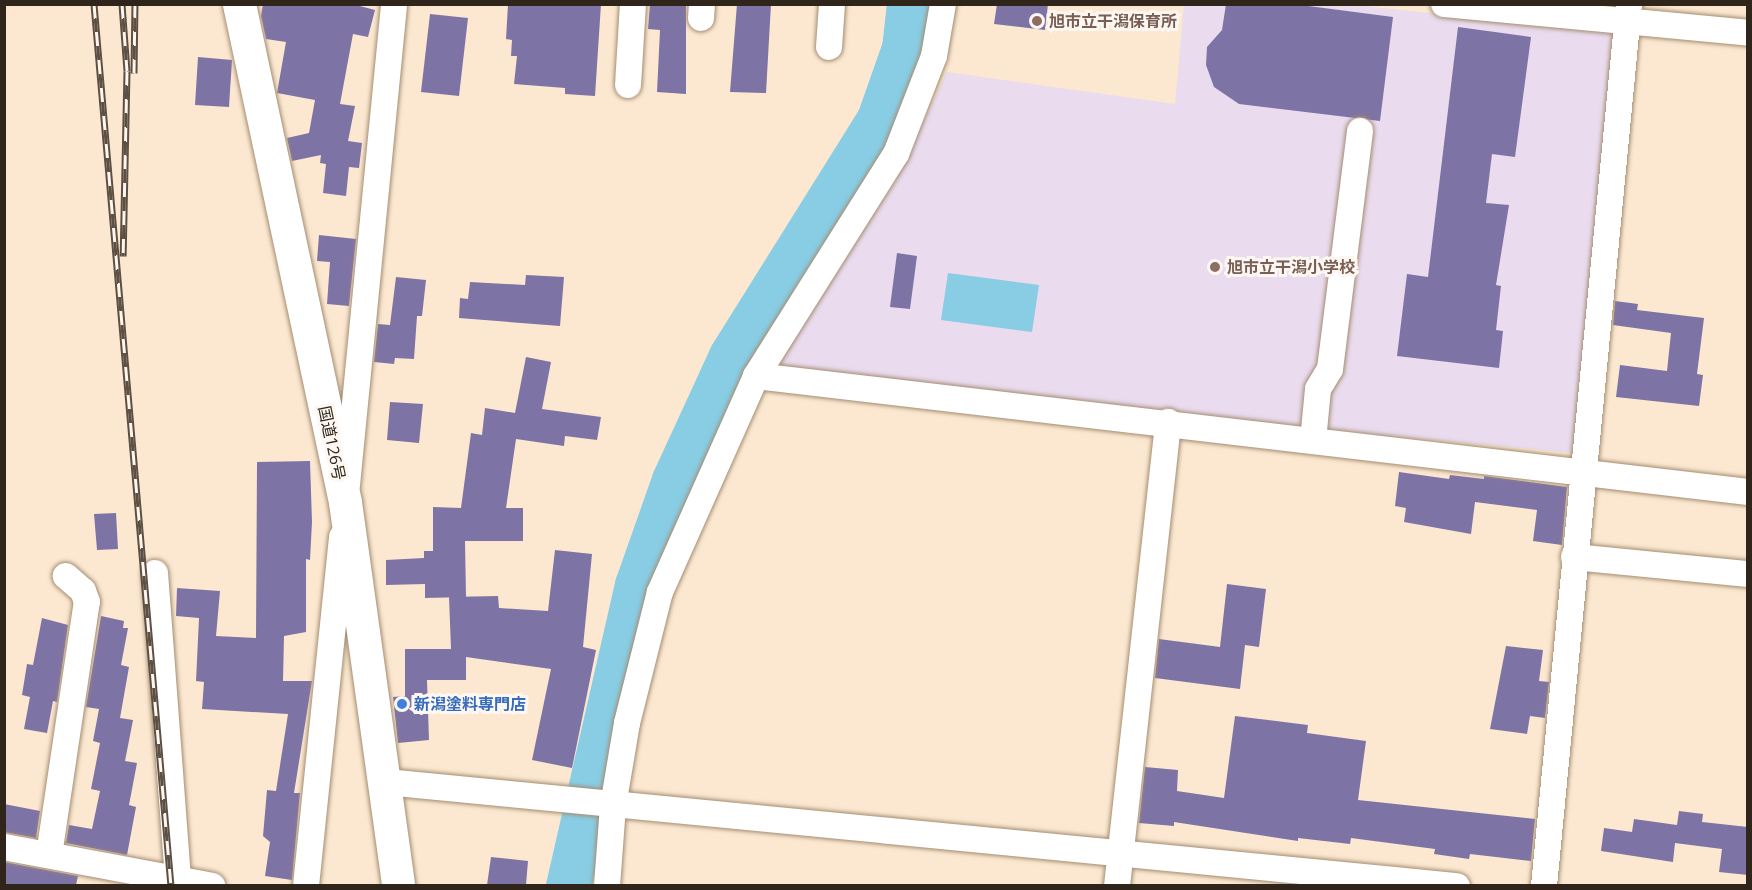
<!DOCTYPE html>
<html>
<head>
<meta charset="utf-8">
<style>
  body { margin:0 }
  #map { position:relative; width:1752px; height:890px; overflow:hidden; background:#fce8d1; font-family:"Open Sans","Noto Sans JP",sans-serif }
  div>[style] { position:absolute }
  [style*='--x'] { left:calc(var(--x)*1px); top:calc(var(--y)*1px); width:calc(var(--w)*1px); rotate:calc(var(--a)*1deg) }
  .education>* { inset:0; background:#eadbef }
  .water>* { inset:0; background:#88cde4 }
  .river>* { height:45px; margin:-22.5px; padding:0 22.5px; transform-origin:22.5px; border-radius:22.5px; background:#88cde4 }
  .building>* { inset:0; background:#7e73a5 }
  .roads { filter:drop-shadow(0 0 2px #a48d72) drop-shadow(0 0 2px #a48d72) }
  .minor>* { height:26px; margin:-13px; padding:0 13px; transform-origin:13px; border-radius:13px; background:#fff }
  .highway>* { height:33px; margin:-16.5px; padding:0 16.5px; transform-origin:16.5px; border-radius:16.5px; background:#fff }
  .rail>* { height:7px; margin-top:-3.5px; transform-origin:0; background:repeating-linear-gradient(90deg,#fdf7f2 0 14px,#5d5043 0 28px); box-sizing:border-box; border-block:2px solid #5d5043 }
  .dots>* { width:16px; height:16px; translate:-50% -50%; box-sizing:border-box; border:3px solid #fdf7f2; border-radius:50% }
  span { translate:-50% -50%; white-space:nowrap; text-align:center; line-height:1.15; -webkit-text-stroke:6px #fdf7f2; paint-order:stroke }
  .education-label { font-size:16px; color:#785e54; font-weight:700 }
  .left { translate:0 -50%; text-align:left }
  .street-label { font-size:16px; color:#2f251b }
  .shop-label { font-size:16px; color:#366cbe; font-weight:700 }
  .frame { position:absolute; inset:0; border:6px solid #2f251b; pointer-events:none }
</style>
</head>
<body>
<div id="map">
  <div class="education">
    <div style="clip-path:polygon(1184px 5px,1355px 5px,1616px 33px,1574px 453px,1314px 429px,782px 367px,780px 353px,896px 180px,947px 72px,1175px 104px)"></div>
  </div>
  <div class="water">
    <div style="clip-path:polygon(948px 273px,1039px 285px,1032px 332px,941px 320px)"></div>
  </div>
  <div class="river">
    <div style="--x:568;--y:886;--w:309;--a:-77.1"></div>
    <div style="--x:637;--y:585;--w:111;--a:-70.6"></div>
    <div style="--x:674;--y:480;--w:136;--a:-65.3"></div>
    <div style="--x:731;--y:356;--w:279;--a:-58"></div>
    <div style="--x:879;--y:119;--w:75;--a:-70.6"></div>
    <div style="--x:904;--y:48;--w:44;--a:-83.5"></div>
  </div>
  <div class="building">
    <div style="clip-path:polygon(263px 4px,352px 4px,375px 10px,368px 37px,353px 34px,340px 104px,355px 106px,348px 141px,362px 143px,359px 168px,349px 167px,346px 196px,323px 193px,326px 164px,320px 163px,321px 155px,292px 161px,287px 138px,309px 133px,315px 100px,277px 93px,286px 42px,266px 39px,261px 16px)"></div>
    <div style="clip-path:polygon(508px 4px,601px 4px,595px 96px,565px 94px,565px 88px,514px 84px,517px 56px,511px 56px,512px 40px,506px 39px)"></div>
    <div style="clip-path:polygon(650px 4px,686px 4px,686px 94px,657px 92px,660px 30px,648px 29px)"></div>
    <div style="clip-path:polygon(737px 4px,771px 4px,766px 93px,730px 92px)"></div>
    <div style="clip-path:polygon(997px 4px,1048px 4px,1045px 30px,994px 24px)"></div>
    <div style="clip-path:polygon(1226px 4px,1293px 4px,1393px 17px,1380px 121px,1239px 104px,1214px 87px,1206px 65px,1207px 47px,1222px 30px)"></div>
    <div style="clip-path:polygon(430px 14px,468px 18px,459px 96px,421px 92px)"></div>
    <div style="clip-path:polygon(1458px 27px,1531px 37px,1515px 157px,1492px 154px,1486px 203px,1509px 205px,1496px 285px,1501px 286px,1496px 330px,1503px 331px,1499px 368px,1397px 356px,1407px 274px,1428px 277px)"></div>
    <div style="clip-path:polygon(198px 57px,232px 60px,229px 107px,195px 105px)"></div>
    <div style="clip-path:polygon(319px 235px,356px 239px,349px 306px,327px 304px,330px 262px,317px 261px)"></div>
    <div style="clip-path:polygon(897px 253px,917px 256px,910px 309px,890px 307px)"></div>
    <div style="clip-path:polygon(526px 275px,564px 277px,560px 326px,459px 318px,460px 298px,468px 299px,470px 282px,525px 285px)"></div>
    <div style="clip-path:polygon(396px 277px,426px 280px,422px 316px,417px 316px,414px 359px,395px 358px,394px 364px,374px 362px,378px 324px,390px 325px)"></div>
    <div style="clip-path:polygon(1615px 301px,1638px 304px,1637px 310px,1704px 318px,1697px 374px,1703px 375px,1699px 406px,1616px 397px,1620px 365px,1667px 371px,1671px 333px,1613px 325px)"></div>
    <div style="clip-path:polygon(526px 357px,551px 362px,542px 409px,601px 417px,597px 440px,565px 436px,564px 446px,516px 439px,506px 508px,523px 508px,523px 541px,465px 541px,466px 597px,425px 598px,425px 584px,386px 585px,386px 560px,424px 558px,424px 551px,433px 551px,433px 507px,461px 508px,471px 433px,482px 435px,485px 408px,515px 413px)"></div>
    <div style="clip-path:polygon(390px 402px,423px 404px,419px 443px,387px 440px)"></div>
    <div style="clip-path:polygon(310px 461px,312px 522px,310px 560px,306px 559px,306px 632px,284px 636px,283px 681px,312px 681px,294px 793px,300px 793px,292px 880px,265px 876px,270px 842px,263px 836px,267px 790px,276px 791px,288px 714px,202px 709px,204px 682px,196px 681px,199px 618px,176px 616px,177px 588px,220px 591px,216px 636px,256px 638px,257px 462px)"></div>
    <div style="clip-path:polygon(1399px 472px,1449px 479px,1450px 475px,1484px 479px,1484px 476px,1567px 487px,1562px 545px,1533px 541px,1537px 510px,1475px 502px,1471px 534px,1404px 522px,1406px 508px,1395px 506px)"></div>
    <div style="clip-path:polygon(116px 513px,118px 549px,97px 550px,94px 514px)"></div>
    <div style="clip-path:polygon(555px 550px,592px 554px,583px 647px,596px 650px,572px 768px,532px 760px,551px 669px,466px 657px,466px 680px,427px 680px,429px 740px,398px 743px,393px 697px,405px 696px,405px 649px,451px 649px,449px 597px,498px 596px,499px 608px,548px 611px)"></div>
    <div style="clip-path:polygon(1227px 584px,1266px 589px,1259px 647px,1245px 645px,1240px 689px,1155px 678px,1159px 639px,1220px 647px)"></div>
    <div style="clip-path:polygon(101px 616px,124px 621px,123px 628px,128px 628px,121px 665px,129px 667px,120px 718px,133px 720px,125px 761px,137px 763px,129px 805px,136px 807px,127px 855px,66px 843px,69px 825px,92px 829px,100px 791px,91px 789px,100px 743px,93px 741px,99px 709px,86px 707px)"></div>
    <div style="clip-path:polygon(42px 618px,68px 625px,57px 702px,53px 701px,47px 733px,24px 729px,30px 697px,22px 695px,27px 664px,33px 665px)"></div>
    <div style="clip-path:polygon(1506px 646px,1543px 650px,1539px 681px,1549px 682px,1545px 718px,1530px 716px,1527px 734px,1490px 729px)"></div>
    <div style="clip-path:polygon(1235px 716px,1308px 725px,1307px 733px,1366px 741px,1358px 800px,1535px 819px,1531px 861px,1470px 854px,1469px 859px,1434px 854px,1435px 849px,1351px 838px,1350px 844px,1298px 838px,1298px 841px,1174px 822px,1174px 826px,1139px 823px,1145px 767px,1178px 770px,1177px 791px,1224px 798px)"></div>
    <div style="clip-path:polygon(4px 804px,40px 811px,36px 838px,4px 832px)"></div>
    <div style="clip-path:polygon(1679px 811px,1703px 814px,1702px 822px,1748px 827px,1748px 875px,1719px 872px,1722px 849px,1675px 843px,1673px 862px,1601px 851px,1604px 828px,1632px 832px,1634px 819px,1677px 825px)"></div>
    <div style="clip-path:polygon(491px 857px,528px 861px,526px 885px,487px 885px)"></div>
    <div style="clip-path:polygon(4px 862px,78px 876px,76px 885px,4px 885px)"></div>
  </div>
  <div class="roads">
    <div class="minor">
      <div style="--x:1444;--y:4;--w:305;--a:5.4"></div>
      <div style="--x:701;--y:18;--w:14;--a:-86"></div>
      <div style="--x:829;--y:47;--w:43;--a:-86"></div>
      <div style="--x:628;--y:85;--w:81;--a:-86.5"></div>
      <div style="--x:756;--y:376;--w:999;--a:6.67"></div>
      <div style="--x:1313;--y:441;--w:52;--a:-84.5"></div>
      <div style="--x:1318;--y:389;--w:23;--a:-59"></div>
      <div style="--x:1330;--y:369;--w:240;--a:-82.8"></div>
      <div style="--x:347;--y:485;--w:483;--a:-84.4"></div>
      <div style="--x:1574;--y:557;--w:175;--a:5.6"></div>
      <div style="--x:155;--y:573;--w:307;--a:85.7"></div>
      <div style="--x:386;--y:782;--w:1076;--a:5.55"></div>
      <div style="--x:4;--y:847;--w:212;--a:10.6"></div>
      <div style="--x:49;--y:855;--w:256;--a:-81.5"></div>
      <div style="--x:87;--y:602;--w:12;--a:-110"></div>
      <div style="--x:83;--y:591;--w:23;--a:-139"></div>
      <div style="--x:306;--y:886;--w:351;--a:-84.1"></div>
      <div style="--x:607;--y:886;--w:80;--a:-85.7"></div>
      <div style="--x:613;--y:806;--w:84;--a:-80.4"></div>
      <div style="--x:627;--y:723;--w:135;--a:-75.9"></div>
      <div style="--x:660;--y:592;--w:236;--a:-66"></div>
      <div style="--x:756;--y:376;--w:262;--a:-57.8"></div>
      <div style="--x:896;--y:154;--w:105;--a:-68.8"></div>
      <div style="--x:934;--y:56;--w:53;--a:-80.2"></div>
      <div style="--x:1117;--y:886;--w:467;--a:-83.7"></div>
      <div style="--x:1544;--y:886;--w:886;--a:-84.5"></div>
    </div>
    <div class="highway">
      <div style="--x:239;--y:4;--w:509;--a:77.98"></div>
      <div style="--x:345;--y:502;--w:388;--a:82.1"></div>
    </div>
  </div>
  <div class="rail">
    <div style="--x:94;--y:4;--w:885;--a:85.01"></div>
    <div style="--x:122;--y:4;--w:67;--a:85.7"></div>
    <div style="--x:127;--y:71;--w:185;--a:91.2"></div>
    <div style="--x:134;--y:73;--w:69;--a:-89.2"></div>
  </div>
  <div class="dots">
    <div style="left:1037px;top:21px;background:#8d6e63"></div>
    <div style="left:1215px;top:267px;background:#8d6e63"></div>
    <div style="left:402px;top:704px;background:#3f7fe0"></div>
  </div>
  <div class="education-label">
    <span class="left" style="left:1049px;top:21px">旭市立干潟保育所</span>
    <span class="left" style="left:1227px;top:267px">旭市立干潟小学校</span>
  </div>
  <div class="street-label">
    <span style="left:332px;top:443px;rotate:78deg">国道126号</span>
  </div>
  <div class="shop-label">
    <span class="left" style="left:414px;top:704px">新潟塗料専門店</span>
  </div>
  <div class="frame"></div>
</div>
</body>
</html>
